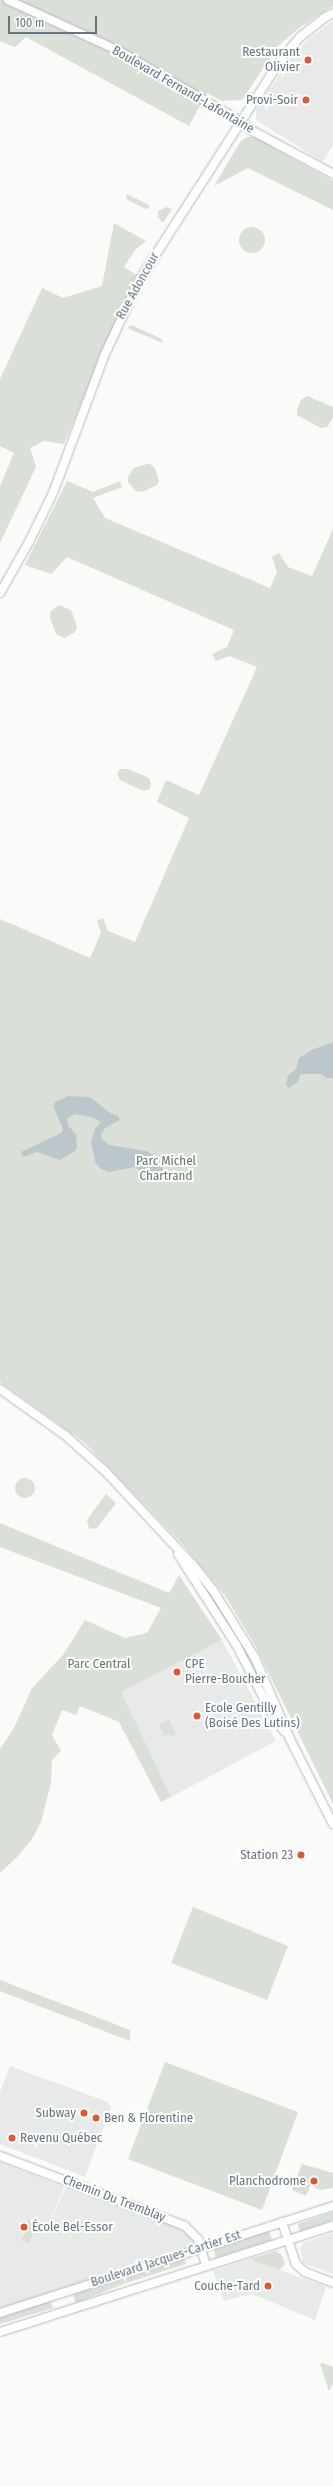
<!DOCTYPE html>
<html>
<head>
<meta charset="utf-8">
<style>
  body { margin:0 }
  #map { position:relative; width:333px; height:2486px; overflow:hidden; background:#fafaf8; font-family:"Fira Sans Condensed",sans-serif }
  div>[style] { position:absolute }
  [style*='--x'] { left:calc(var(--x)*1px); top:calc(var(--y)*1px); width:calc(var(--w)*1px); rotate:calc(var(--a)*1deg) }
  .built>* { inset:0; background:#e8e9e9 }
  .green>* { inset:0; background:#dadfd7 }
  .round { border-radius:50% }
  .water>* { inset:0; background:#bbc7cb }
  .roads { filter:drop-shadow(0 0 1px #b3babf) drop-shadow(0 0 1px #b3babf) }
  .secondary>* { height:8px; margin:-4px; padding:0 4px; transform-origin:4px; border-radius:4px; background:#fff }
  .dots>* { width:11px; height:11px; translate:-50% -50%; box-sizing:border-box; border:2px solid #fff; border-radius:50% }
  span { translate:-50% -50%; white-space:nowrap; text-align:center; line-height:1.15; -webkit-text-stroke:4px #fff; paint-order:stroke }
  .poi-label { font-size:13px; color:#657683 }
  .right { translate:-100% -50%; text-align:right }
  .left { translate:0 -50%; text-align:left }
  .street-label { font-size:13px; color:#657683 }
  .park-label { font-size:13px; color:#687a64 }
  .scale { position:absolute; left:8px; top:16px; width:89px; height:18px; box-sizing:border-box; border:2px solid #657683; border-top:0; padding-left:5px; font-size:12px; line-height:14px; white-space:nowrap; color:#657683; -webkit-text-stroke:3px #fff; paint-order:stroke }
</style>
</head>
<body>
<div id="map">
  <div class="built">
    <div style="clip-path:polygon(333px 21px,333px 144px,323px 162px,256px 120px,256px 110px,293px 54px,312px 36px)"></div>
    <div style="clip-path:polygon(222px 1640px,276px 1741px,171px 1797px,120px 1692px)"></div>
    <div style="clip-path:polygon(10px 2066px,108px 2102px,111px 2107px,85px 2177px,0 2144px,0 2092px)"></div>
    <div style="clip-path:polygon(0 2162px,64px 2187px,39px 2247px,68px 2181px,185px 2226px,201px 2247px,0 2313px)"></div>
    <div style="clip-path:polygon(333px 2233px,333px 2274px,303px 2263px,300px 2248px,303px 2243px)"></div>
    <div style="clip-path:polygon(250px 2259px,326px 2287px,315px 2320px,252px 2294px,224px 2301px,213px 2271px)"></div>
  </div>
  <div class="green">
    <div style="clip-path:polygon(0 0,333px 0,333px 6px,299px 28px,278px 46px,242px 100px,222px 101px,207px 93px,189px 126px,26px 37px,15px 47px,0 41px)"></div>
    <div style="clip-path:polygon(247px 137px,255px 137px,333px 181px,333px 210px,248px 168px,214px 186px,240px 142px)"></div>
    <div style="clip-path:polygon(127px 194px,149px 205px,149px 208px,146px 209px,126px 199px)"></div>
    <div style="clip-path:polygon(167px 207px,172px 209px,163px 223px,158px 217px,158px 211px)"></div>
    <div style="clip-path:polygon(114px 223px,146px 241px,135px 250px,124px 267px,136px 275px,64px 444px,44px 441px,30px 448px,36px 467px,0 543px,0 486px,14px 453px,0 446px,0 379px,42px 288px,63px 298px,102px 286px)"></div>
    <div class="round" style="left:239px;top:227px;width:26px;height:26px"></div>
    <div style="clip-path:polygon(131px 325px,162px 339px,163px 343px,129px 329px,128px 327px)"></div>
    <div style="clip-path:polygon(307px 396px,333px 407px,333px 417px,327px 427px,321px 428px,297px 415px,297px 410px,301px 400px)"></div>
    <div style="clip-path:polygon(147px 464px,151px 464px,155px 468px,159px 481px,157px 485px,142px 492px,136px 491px,128px 482px,128px 477px,134px 468px)"></div>
    <div style="clip-path:polygon(67px 481px,93px 492px,120px 481px,122px 487px,93px 498px,105px 518px,270px 588px,277px 572px,272px 557px,279px 553px,288px 567px,312px 576px,333px 529px,333px 1804px,256px 1647px,226px 1597px,183px 1545px,85px 1443px,0 1382px,0 919px,90px 958px,101px 933px,97px 921px,103px 918px,108px 931px,135px 942px,189px 818px,157px 802px,166px 780px,199px 795px,257px 667px,230px 656px,216px 661px,212px 654px,227px 647px,234px 630px,67px 557px,51px 574px,25px 565px)"></div>
    <div style="clip-path:polygon(59px 605px,71px 610px,77px 627px,75px 632px,64px 638px,56px 634px,50px 618px,51px 611px)"></div>
    <div style="clip-path:polygon(120px 769px,128px 769px,149px 778px,151px 783px,150px 789px,143px 791px,120px 780px,117px 774px)"></div>
    <div class="round" style="left:15px;top:1478px;width:20px;height:20px"></div>
    <div style="clip-path:polygon(106px 1494px,116px 1503px,97px 1528px,89px 1529px,87px 1520px)"></div>
    <div style="clip-path:polygon(0 1523px,169px 1593px,179px 1575px,222px 1640px,121px 1692px,171px 1797px,161px 1802px,119px 1722px,80px 1706px,76px 1715px,62px 1710px,52px 1735px,61px 1751px,52px 1760px,51px 1783px,41px 1822px,32px 1839px,16px 1858px,0 1873px,0 1749px,14px 1728px,32px 1688px,63px 1655px,85px 1620px,125px 1638px,147px 1633px,161px 1608px,0 1547px)"></div>
    <div style="clip-path:polygon(169px 1720px,176px 1734px,172px 1737px,170px 1733px,164px 1736px,159px 1725px)"></div>
    <div style="clip-path:polygon(193px 1907px,288px 1946px,267px 2000px,171px 1963px)"></div>
    <div style="clip-path:polygon(0 1980px,130px 2030px,130px 2041px,0 1991px)"></div>
    <div style="clip-path:polygon(165px 2062px,298px 2112px,262px 2210px,128px 2159px)"></div>
    <div style="clip-path:polygon(302px 2164px,333px 2173px,333px 2188px,321px 2190px,315px 2188px,312px 2182px,306px 2196px,292px 2190px)"></div>
    <div style="clip-path:polygon(333px 2212px,333px 2220px,300px 2232px,298px 2224px)"></div>
    <div style="clip-path:polygon(29px 2219px,38px 2223px,29px 2243px,22px 2241px)"></div>
    <div style="clip-path:polygon(269px 2231px,272px 2240px,216px 2258px,213px 2248px)"></div>
    <div style="clip-path:polygon(275px 2251px,281px 2254px,285px 2264px,279px 2270px,250px 2259px)"></div>
    <div style="clip-path:polygon(184px 2257px,186px 2264px,126px 2283px,76px 2303px,73px 2294px)"></div>
    <div style="clip-path:polygon(50px 2301px,53px 2308px,0 2324px,0 2317px)"></div>
    <div style="clip-path:polygon(323px 2363px,333px 2367px,333px 2384px,329px 2391px,320px 2364px)"></div>
  </div>
  <div class="water">
    <div style="clip-path:polygon(333px 1042px,333px 1078px,326px 1078px,321px 1074px,301px 1074px,297px 1083px,288px 1088px,286px 1084px,288px 1076px,296px 1069px,299px 1058px,312px 1050px)"></div>
    <div style="clip-path:polygon(68px 1096px,90px 1097px,110px 1113px,118px 1116px,120px 1120px,105px 1128px,101px 1134px,102px 1139px,109px 1145px,146px 1151px,157px 1158px,162px 1164px,163px 1173px,160px 1179px,148px 1178px,142px 1171px,134px 1167px,109px 1172px,101px 1169px,95px 1162px,91px 1141px,95px 1129px,101px 1122px,92px 1117px,74px 1114px,67px 1119px,68px 1125px,76px 1135px,77px 1147px,75px 1151px,60px 1160px,37px 1152px,23px 1157px,21px 1152px,61px 1133px,63px 1129px,54px 1108px,55px 1102px)"></div>
  </div>
  <div class="roads">
    <div class="secondary">
      <div style="--x:8;--y:0;--w:122;--a:24.7"></div>
      <div style="--x:119;--y:51;--w:128;--a:30"></div>
      <div style="--x:230;--y:115;--w:26;--a:36"></div>
      <div style="--x:251;--y:130;--w:93;--a:28.2"></div>
      <div style="--x:0;--y:593;--w:59;--a:-60.4"></div>
      <div style="--x:29;--y:542;--w:55;--a:-63.9"></div>
      <div style="--x:53;--y:493;--w:148;--a:-69.5"></div>
      <div style="--x:105;--y:354;--w:83;--a:-65"></div>
      <div style="--x:140;--y:279;--w:261;--a:-57.3"></div>
      <div style="--x:281;--y:59;--w:29;--a:-49"></div>
      <div style="--x:300;--y:37;--w:31;--a:-38"></div>
      <div style="--x:324;--y:18;--w:10;--a:-29"></div>
      <div style="--x:0;--y:1389;--w:81;--a:35.5"></div>
      <div style="--x:66;--y:1436;--w:52;--a:41.9"></div>
      <div style="--x:105;--y:1471;--w:130;--a:46.9"></div>
      <div style="--x:194;--y:1566;--w:31;--a:52"></div>
      <div style="--x:213;--y:1590;--w:80;--a:58.3"></div>
      <div style="--x:255;--y:1658;--w:90;--a:66.6"></div>
      <div style="--x:291;--y:1741;--w:93;--a:63.2"></div>
      <div style="--x:178;--y:1554;--w:109;--a:57.3"></div>
      <div style="--x:237;--y:1646;--w:76;--a:62.8"></div>
      <div style="--x:272;--y:1714;--w:21;--a:55"></div>
      <div style="--x:0;--y:2156;--w:198;--a:20.7"></div>
      <div style="--x:185;--y:2226;--w:18;--a:45"></div>
      <div style="--x:198;--y:2239;--w:28;--a:73"></div>
      <div style="--x:282;--y:2222;--w:44;--a:71.6"></div>
      <div style="--x:296;--y:2264;--w:12;--a:42"></div>
      <div style="--x:305;--y:2272;--w:30;--a:21"></div>
      <div style="--x:0;--y:2313;--w:350;--a:-17.8"></div>
      <div style="--x:0;--y:2332;--w:349;--a:-17.7"></div>
    </div>
  </div>
  <div class="dots">
    <div style="left:308px;top:60px;background:#e4572e"></div>
    <div style="left:306px;top:100px;background:#e4572e"></div>
    <div style="left:177px;top:1672px;background:#e4572e"></div>
    <div style="left:197px;top:1716px;background:#e4572e"></div>
    <div style="left:301px;top:1855px;background:#e4572e"></div>
    <div style="left:84px;top:2113px;background:#e4572e"></div>
    <div style="left:96px;top:2118px;background:#e4572e"></div>
    <div style="left:12px;top:2138px;background:#e4572e"></div>
    <div style="left:314px;top:2181px;background:#e4572e"></div>
    <div style="left:24px;top:2227px;background:#e4572e"></div>
    <div style="left:268px;top:2286px;background:#e4572e"></div>
  </div>
  <div class="poi-label">
    <span class="right" style="left:300px;top:60px">Restaurant<br>Olivier</span>
    <span class="right" style="left:298px;top:100px">Provi-Soir</span>
    <span class="left" style="left:185px;top:1672px">CPE<br>Pierre-Boucher</span>
    <span class="left" style="left:205px;top:1716px">Ecole Gentilly<br>(Boisé Des Lutins)</span>
    <span class="right" style="left:293px;top:1855px">Station 23</span>
    <span class="right" style="left:76px;top:2113px">Subway</span>
    <span class="left" style="left:104px;top:2118px">Ben &amp; Florentine</span>
    <span class="left" style="left:20px;top:2138px">Revenu Québec</span>
    <span class="right" style="left:306px;top:2181px">Planchodrome</span>
    <span class="left" style="left:32px;top:2227px">École Bel-Essor</span>
    <span class="right" style="left:260px;top:2286px">Couche-Tard</span>
  </div>
  <div class="street-label">
    <span style="left:183px;top:90px;rotate:30deg">Boulevard Fernand-Lafontaine</span>
    <span style="left:138px;top:286px;rotate:-61deg">Rue Adoncour</span>
    <span style="left:114px;top:2199px;rotate:21deg">Chemin Du Tremblay</span>
    <span style="left:166px;top:2259px;rotate:-18deg">Boulevard Jacques-Cartier Est</span>
  </div>
  <div class="park-label">
    <span style="left:166px;top:1169px">Parc Michel<br>Chartrand</span>
    <span style="left:99px;top:1664px">Parc Central</span>
  </div>
  <div class="scale">100 m</div>
</div>
</body>
</html>
